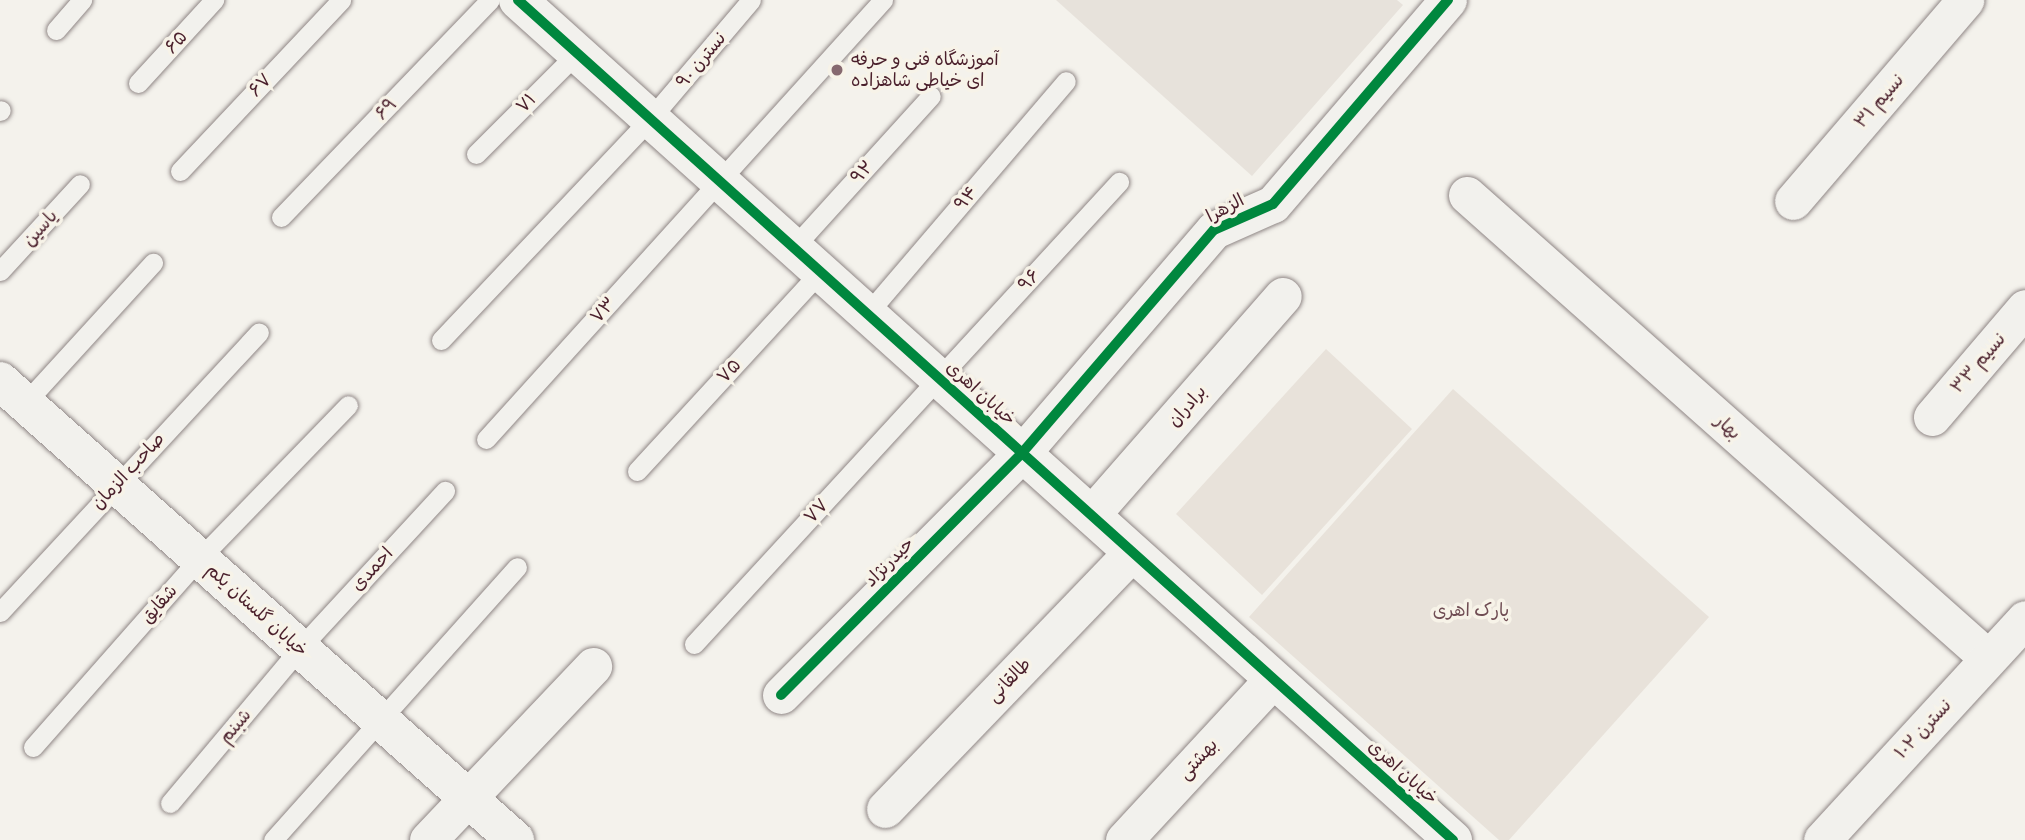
<!DOCTYPE html>
<html>
<head>
<meta charset="utf-8">
<style>
  body { margin:0 }
  #map { position:relative; width:2025px; height:840px; overflow:hidden; background:#f4f2ec; font-family:Delius,"Playpen Sans Arabic",sans-serif }
  div>[style] { position:absolute }
  [style*='--x'] { left:calc(var(--x)*1px); top:calc(var(--y)*1px); width:calc(var(--w)*1px); rotate:calc(var(--a)*1deg) }
  .built>* { inset:0; background:#e7e2db }
  .green>* { inset:0; background:#e8e2da }
  .roads { filter:drop-shadow(0 0 2px #8f8685) drop-shadow(0 0 2px #8f8685) }
  .lane>* { height:19px; margin:-9.5px; padding:0 9.5px; transform-origin:9.5px; border-radius:9.5px; background:#f2f1ed }
  .street>* { height:37px; margin:-18.5px; padding:0 18.5px; transform-origin:18.5px; border-radius:18.5px; background:#f2f1ed }
  .secondary>* { height:38px; margin:-19px; padding:0 19px; transform-origin:19px; border-radius:19px; background:#f2f1ed }
  .cycleway>* { height:10px; margin:-5px; padding:0 5px; transform-origin:5px; border-radius:5px; background:#00873e }
  .dots>* { width:19px; height:19px; translate:-50% -50%; box-sizing:border-box; border:4px solid #f7f3e8; border-radius:50% }
  span { translate:-50% -50%; white-space:nowrap; text-align:center; line-height:1.15; -webkit-text-stroke:7px #f7f3e8; paint-order:stroke }
  .street-label { font-size:18px; color:#4a1f2b }
  .poi-label { font-size:18px; color:#4a1f2b }
  .left { translate:0 -50%; text-align:left }
  .park-label { font-size:18px; color:#6f4c53 }
</style>
</head>
<body>
<div id="map">
  <div class="built">
    <div style="clip-path:polygon(1056px 0,1397px 0,1403px 5px,1252px 176px)"></div>
  </div>
  <div class="green">
    <div style="clip-path:polygon(1326px 349px,1412px 429px,1262px 595px,1176px 514px)"></div>
    <div style="clip-path:polygon(1453px 389px,1709px 617px,1509px 840px,1499px 840px,1249px 617px)"></div>
  </div>
  <div class="roads">
    <div class="lane">
      <div style="--x:56;--y:30;--w:40;--a:-49"></div>
      <div style="--x:138;--y:83;--w:113;--a:-47.5"></div>
      <div style="--x:0;--y:111;--w:1;--a:-45"></div>
      <div style="--x:476;--y:154;--w:143;--a:-45"></div>
      <div style="--x:180;--y:171;--w:235;--a:-46.7"></div>
      <div style="--x:281;--y:217;--w:301;--a:-46.1"></div>
      <div style="--x:793;--y:248;--w:205;--a:-47.8"></div>
      <div style="--x:0;--y:271;--w:118;--a:-47.4"></div>
      <div style="--x:867;--y:314;--w:306;--a:-49.5"></div>
      <div style="--x:441;--y:340;--w:304;--a:-46.6"></div>
      <div style="--x:650;--y:119;--w:156;--a:-49.7"></div>
      <div style="--x:25;--y:403;--w:190;--a:-47.6"></div>
      <div style="--x:486;--y:439;--w:592;--a:-47.88"></div>
      <div style="--x:637;--y:471;--w:270;--a:-47.4"></div>
      <div style="--x:0;--y:612;--w:381;--a:-47.2"></div>
      <div style="--x:694;--y:644;--w:628;--a:-47.39"></div>
      <div style="--x:33;--y:747;--w:251;--a:-48.6"></div>
      <div style="--x:199;--y:559;--w:214;--a:-45.9"></div>
      <div style="--x:170;--y:803;--w:202;--a:-50"></div>
      <div style="--x:300;--y:648;--w:214;--a:-47.3"></div>
      <div style="--x:273;--y:840;--w:366;--a:-48.2"></div>
    </div>
    <div class="street">
      <div style="--x:1467;--y:195;--w:697;--a:41.63"></div>
      <div style="--x:1793;--y:201;--w:265;--a:-49.4"></div>
      <div style="--x:1932;--y:417;--w:143;--a:-49.5"></div>
      <div style="--x:1091;--y:515;--w:291;--a:-48.8"></div>
      <div style="--x:781;--y:695;--w:342;--a:-45.1"></div>
      <div style="--x:1022;--y:453;--w:294;--a:-49.3"></div>
      <div style="--x:1214;--y:230;--w:64;--a:-23.8"></div>
      <div style="--x:1273;--y:204;--w:269;--a:-49.4"></div>
      <div style="--x:885;--y:809;--w:356;--a:-46.1"></div>
      <div style="--x:428;--y:840;--w:240;--a:-46.5"></div>
      <div style="--x:1124;--y:840;--w:219;--a:-47.2"></div>
      <div style="--x:1822;--y:840;--w:300;--a:-47.4"></div>
    </div>
    <div class="secondary">
      <div style="--x:518;--y:0;--w:1257;--a:41.94"></div>
      <div style="--x:0;--y:381;--w:690;--a:41.71"></div>
    </div>
  </div>
  <div class="cycleway">
    <div style="--x:518;--y:0;--w:1257;--a:41.94"></div>
    <div style="--x:781;--y:695;--w:342;--a:-45.1"></div>
    <div style="--x:1022;--y:453;--w:294;--a:-49.3"></div>
    <div style="--x:1214;--y:230;--w:64;--a:-23.8"></div>
    <div style="--x:1273;--y:204;--w:269;--a:-49.4"></div>
  </div>
  <div class="dots">
    <div style="left:837px;top:70px;background:#86696f"></div>
  </div>
  <div class="street-label">
    <span style="left:176px;top:42px;rotate:-47deg">۶۵</span>
    <span style="left:701px;top:60px;rotate:-50deg">نسترن ۹۰</span>
    <span style="left:260px;top:85px;rotate:-47deg">۶۷</span>
    <span style="left:1879px;top:101px;rotate:-49deg">نسیم ۳۱</span>
    <span style="left:526px;top:103px;rotate:-45deg">۷۱</span>
    <span style="left:386px;top:109px;rotate:-46deg">۶۹</span>
    <span style="left:862px;top:172px;rotate:-48deg">۹۲</span>
    <span style="left:966px;top:198px;rotate:-50deg">۹۴</span>
    <span style="left:1225px;top:208px;rotate:-28deg">الزهرا</span>
    <span style="left:40px;top:228px;rotate:-48deg">یاسین</span>
    <span style="left:1029px;top:280px;rotate:-47deg">۹۶</span>
    <span style="left:603px;top:310px;rotate:-48deg">۷۳</span>
    <span style="left:1978px;top:363px;rotate:-49deg">نسیم ۳۳</span>
    <span style="left:729px;top:371px;rotate:-47deg">۷۵</span>
    <span style="left:981px;top:393px;rotate:42deg">خیابان اهری</span>
    <span style="left:1187px;top:406px;rotate:-49deg">برادران</span>
    <span style="left:1728px;top:427px;rotate:42deg">بهار</span>
    <span style="left:128px;top:471px;rotate:-47deg">صاحب الزمان</span>
    <span style="left:816px;top:511px;rotate:-47deg">۷۷</span>
    <span style="left:889px;top:562px;rotate:-45deg">حیدرنژاد</span>
    <span style="left:372px;top:569px;rotate:-47deg">احمدی</span>
    <span style="left:159px;top:604px;rotate:-49deg">شقایق</span>
    <span style="left:257px;top:610px;rotate:42deg">خیابان گلستان یکم</span>
    <span style="left:1009px;top:680px;rotate:-46deg">طالقانی</span>
    <span style="left:235px;top:726px;rotate:-50deg">شبنم</span>
    <span style="left:1923px;top:729px;rotate:-47deg">نسترن ۱۰۲</span>
    <span style="left:1198px;top:759px;rotate:-47deg">بهشتی</span>
    <span style="left:1403px;top:772px;rotate:42deg">خیابان اهری</span>
  </div>
  <div class="poi-label">
    <span class="left" style="left:851px;top:70px">آموزشگاه فنی و حرفه<br>ای خیاطی شاهزاده</span>
  </div>
  <div class="park-label">
    <span style="left:1471px;top:610px">پارک اهری</span>
  </div>
</div>
</body>
</html>
